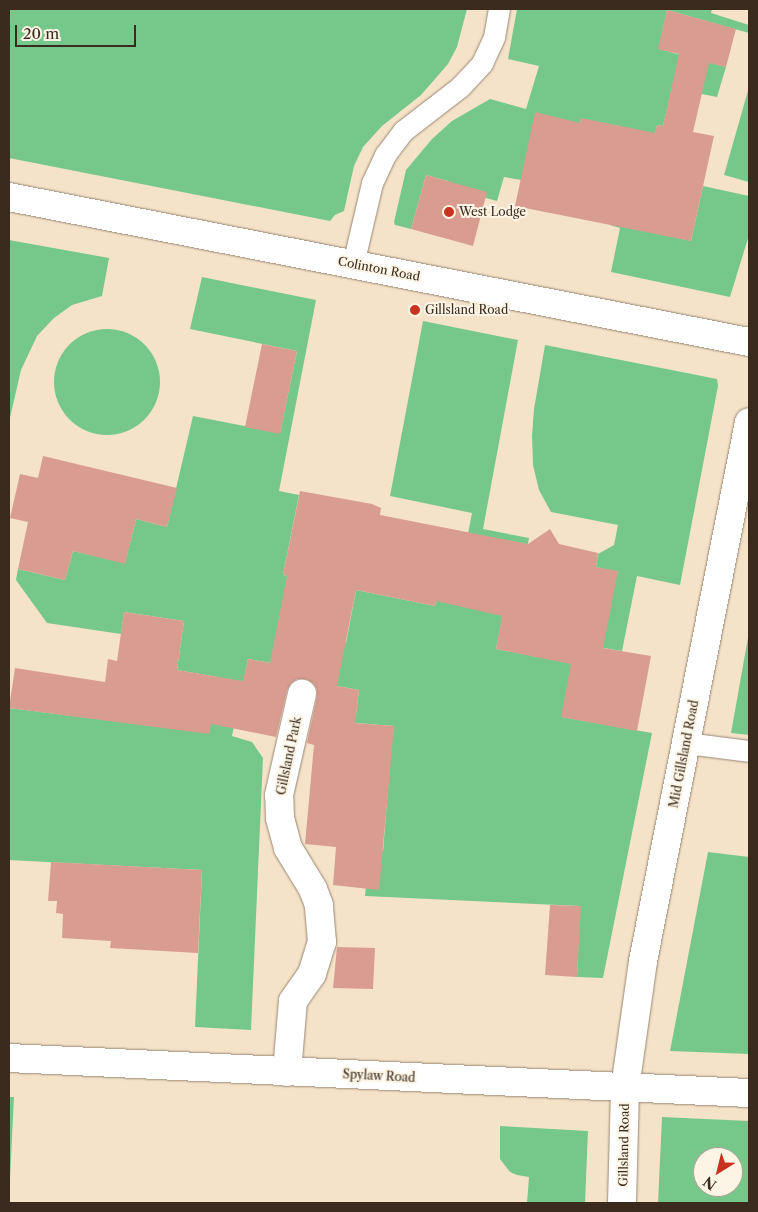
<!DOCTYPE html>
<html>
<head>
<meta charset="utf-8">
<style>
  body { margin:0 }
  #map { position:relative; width:758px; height:1212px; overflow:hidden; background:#f5e3c9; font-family:"Libre Caslon Text",serif }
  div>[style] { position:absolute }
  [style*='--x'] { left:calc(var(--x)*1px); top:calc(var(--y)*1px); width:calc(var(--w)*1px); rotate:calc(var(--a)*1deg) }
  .green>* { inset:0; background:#76c88a }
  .round { border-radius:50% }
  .building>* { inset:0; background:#d99c90 }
  .roads { filter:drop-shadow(0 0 1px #988674) drop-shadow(0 0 1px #988674) }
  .service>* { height:21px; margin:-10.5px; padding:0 10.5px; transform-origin:10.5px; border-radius:10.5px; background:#fff }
  .minor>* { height:28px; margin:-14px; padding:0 14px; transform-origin:14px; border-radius:14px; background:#fff }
  .tertiary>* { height:28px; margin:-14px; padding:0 14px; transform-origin:14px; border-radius:14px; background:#fff }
  .dots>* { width:14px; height:14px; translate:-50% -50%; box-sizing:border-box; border:2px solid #fcf5e5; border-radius:50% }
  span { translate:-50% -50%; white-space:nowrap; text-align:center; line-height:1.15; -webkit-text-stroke:4px #fcf5e5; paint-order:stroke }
  .poi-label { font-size:12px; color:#3b2a1e }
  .left { translate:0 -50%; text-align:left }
  .street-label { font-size:12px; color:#3b2a1e }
  .frame { position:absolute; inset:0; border:10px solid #3b2a1e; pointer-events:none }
  .north { position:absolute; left:693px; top:1147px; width:50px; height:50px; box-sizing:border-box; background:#fcf5e5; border:1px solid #afa495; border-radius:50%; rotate:216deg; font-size:14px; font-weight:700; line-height:20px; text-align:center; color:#3b2a1e }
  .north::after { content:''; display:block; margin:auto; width:18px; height:22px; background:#c8321e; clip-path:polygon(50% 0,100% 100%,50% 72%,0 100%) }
  .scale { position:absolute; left:15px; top:25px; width:121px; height:22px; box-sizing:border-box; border:2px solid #3b2a1e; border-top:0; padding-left:6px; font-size:15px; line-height:18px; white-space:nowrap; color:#3b2a1e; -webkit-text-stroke:4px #fcf5e5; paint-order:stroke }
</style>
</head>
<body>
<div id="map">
  <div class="green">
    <div style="clip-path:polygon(9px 9px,467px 9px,457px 47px,448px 64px,421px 95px,382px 126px,363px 147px,354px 166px,344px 211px,335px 215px,330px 221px,9px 158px)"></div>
    <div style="clip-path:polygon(517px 9px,712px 9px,711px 13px,749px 25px,749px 33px,667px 10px,659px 49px,726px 67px,717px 97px,672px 88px,663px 126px,657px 125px,641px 198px,655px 233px,691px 241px,703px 186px,749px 196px,749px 235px,730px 297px,611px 272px,620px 228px,610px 225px,626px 152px,620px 126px,581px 119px,576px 141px,521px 180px,504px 177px,497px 201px,453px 189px,448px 181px,426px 175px,411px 229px,395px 225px,394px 222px,406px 170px,432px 139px,452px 121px,490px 99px,526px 109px,539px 66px,508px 59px)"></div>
    <div style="clip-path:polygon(749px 87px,749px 182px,724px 175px)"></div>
    <div style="clip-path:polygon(9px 240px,109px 258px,102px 296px,72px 305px,54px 318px,37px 336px,21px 370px,9px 422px)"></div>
    <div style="clip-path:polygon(202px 277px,316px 300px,279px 491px,299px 495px,283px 575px,287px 576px,315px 637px,346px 643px,356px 590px,435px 606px,436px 601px,458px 585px,472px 513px,390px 496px,423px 321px,518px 340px,483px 529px,529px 538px,525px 558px,506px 598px,496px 649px,574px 664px,618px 572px,596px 567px,598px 554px,614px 545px,618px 525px,551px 512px,539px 490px,533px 465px,532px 436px,534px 409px,545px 345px,717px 379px,718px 386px,680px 585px,637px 576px,622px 651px,592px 646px,562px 717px,652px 733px,603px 978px,577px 977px,580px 906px,365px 896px,369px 850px,383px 851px,393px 726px,320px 720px,356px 715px,359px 690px,326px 684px,327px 673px,248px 659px,232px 736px,252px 742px,263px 758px,251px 1030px,195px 1027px,202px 870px,9px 860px,9px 708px,209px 733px,218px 677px,177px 670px,184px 621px,124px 612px,121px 634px,47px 623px,16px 580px,18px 569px,65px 580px,73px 551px,125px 563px,136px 519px,167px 527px,193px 416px,280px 433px,297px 351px,190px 329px)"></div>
    <div class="round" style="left:54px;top:329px;width:106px;height:106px"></div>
    <div style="clip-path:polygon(749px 632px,749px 735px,731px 733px)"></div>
    <div style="clip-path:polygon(708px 852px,749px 857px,749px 1054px,670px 1051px)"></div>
    <div style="clip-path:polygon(9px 1097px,14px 1097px,9px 1200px)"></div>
    <div style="clip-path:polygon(evenodd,662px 1117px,749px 1121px,749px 1203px,658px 1203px,662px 1117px,703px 1157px,733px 1157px,733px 1187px,703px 1187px,703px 1157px)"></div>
    <div style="clip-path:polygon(500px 1126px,588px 1131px,585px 1203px,527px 1203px,529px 1177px,517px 1175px,510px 1172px,500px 1159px)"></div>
  </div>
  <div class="building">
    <div style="clip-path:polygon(667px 10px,736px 29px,726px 67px,709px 63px,693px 132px,714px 136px,691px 241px,515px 206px,535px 112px,580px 123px,581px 118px,655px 133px,657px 125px,663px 126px,679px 54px,658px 49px)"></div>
    <div style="clip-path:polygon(426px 175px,487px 192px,473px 246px,411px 229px)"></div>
    <div style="clip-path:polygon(262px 344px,297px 351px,280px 434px,245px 427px)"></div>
    <div style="clip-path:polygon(43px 456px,177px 488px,167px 527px,136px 519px,125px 564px,73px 551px,65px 580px,18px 569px,28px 522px,10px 518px,20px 474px,38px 478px)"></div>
    <div style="clip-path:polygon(300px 491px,372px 504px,381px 508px,380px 515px,528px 544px,550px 529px,559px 544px,598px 553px,596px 567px,618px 571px,603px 648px,651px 656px,637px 731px,561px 717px,571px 664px,496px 649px,502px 616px,436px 601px,435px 606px,356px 590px,337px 686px,359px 690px,355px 723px,394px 726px,379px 890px,333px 885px,336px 847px,305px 844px,314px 745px,307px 743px,317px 697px,317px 689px,313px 683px,306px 679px,297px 679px,291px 683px,287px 690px,276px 737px,211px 724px,209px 734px,9px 708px,15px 668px,105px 682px,108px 659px,117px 661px,124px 612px,184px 621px,177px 670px,243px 681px,248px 659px,270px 663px,287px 576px,283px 575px)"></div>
    <div style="clip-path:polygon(51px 862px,202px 870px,198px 953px,110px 948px,111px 941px,62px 938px,63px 914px,56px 913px,57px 901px,48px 901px)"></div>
    <div style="clip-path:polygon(550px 905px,581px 906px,577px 977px,545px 975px)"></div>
    <div style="clip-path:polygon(337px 947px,375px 948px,373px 989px,333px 988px)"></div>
  </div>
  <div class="roads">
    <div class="service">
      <div style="--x:353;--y:264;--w:83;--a:-76.8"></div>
      <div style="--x:372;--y:183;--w:31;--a:-65"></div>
      <div style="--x:385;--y:155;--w:30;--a:-53"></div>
      <div style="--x:403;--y:131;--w:72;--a:-37.7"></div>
      <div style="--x:460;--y:87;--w:33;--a:-47"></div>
      <div style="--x:482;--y:63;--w:29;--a:-65"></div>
      <div style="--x:494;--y:37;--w:28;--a:-80"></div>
      <div style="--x:686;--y:743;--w:64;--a:7.2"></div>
    </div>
    <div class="minor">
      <div style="--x:9;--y:1058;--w:741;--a:2.71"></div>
      <div style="--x:287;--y:1072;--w:71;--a:-85.2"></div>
      <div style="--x:293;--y:1001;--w:33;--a:-55"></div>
      <div style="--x:312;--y:974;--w:34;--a:-73"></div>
      <div style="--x:322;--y:942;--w:37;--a:-95"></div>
      <div style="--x:319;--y:905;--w:17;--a:-111"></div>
      <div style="--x:313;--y:889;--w:48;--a:-121.4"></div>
      <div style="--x:288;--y:848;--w:31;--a:-105"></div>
      <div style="--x:280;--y:818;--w:23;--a:-92"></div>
      <div style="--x:279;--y:795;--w:104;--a:-77.2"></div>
      <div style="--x:622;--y:1203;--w:115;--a:-88.5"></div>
      <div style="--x:625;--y:1088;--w:128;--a:-81.9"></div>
      <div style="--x:643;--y:961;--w:549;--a:-78.87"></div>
    </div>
    <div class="tertiary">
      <div style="--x:9;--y:197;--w:754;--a:11.09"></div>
    </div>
  </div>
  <div class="dots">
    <div style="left:449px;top:212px;background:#c8321e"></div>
    <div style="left:415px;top:310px;background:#c8321e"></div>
  </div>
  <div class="poi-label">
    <span class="left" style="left:459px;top:212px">West Lodge</span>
    <span class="left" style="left:425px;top:310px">Gillsland Road</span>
  </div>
  <div class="street-label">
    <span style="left:379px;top:269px;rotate:11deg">Colinton Road</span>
    <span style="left:684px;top:754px;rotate:-79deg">Mid Gillsland Road</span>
    <span style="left:289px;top:756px;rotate:-78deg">Gillsland Park</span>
    <span style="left:379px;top:1076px;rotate:3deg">Spylaw Road</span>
    <span style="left:624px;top:1145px;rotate:-89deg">Gillsland Road</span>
  </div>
  <div class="frame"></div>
  <div class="north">N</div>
  <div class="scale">20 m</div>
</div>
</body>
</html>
